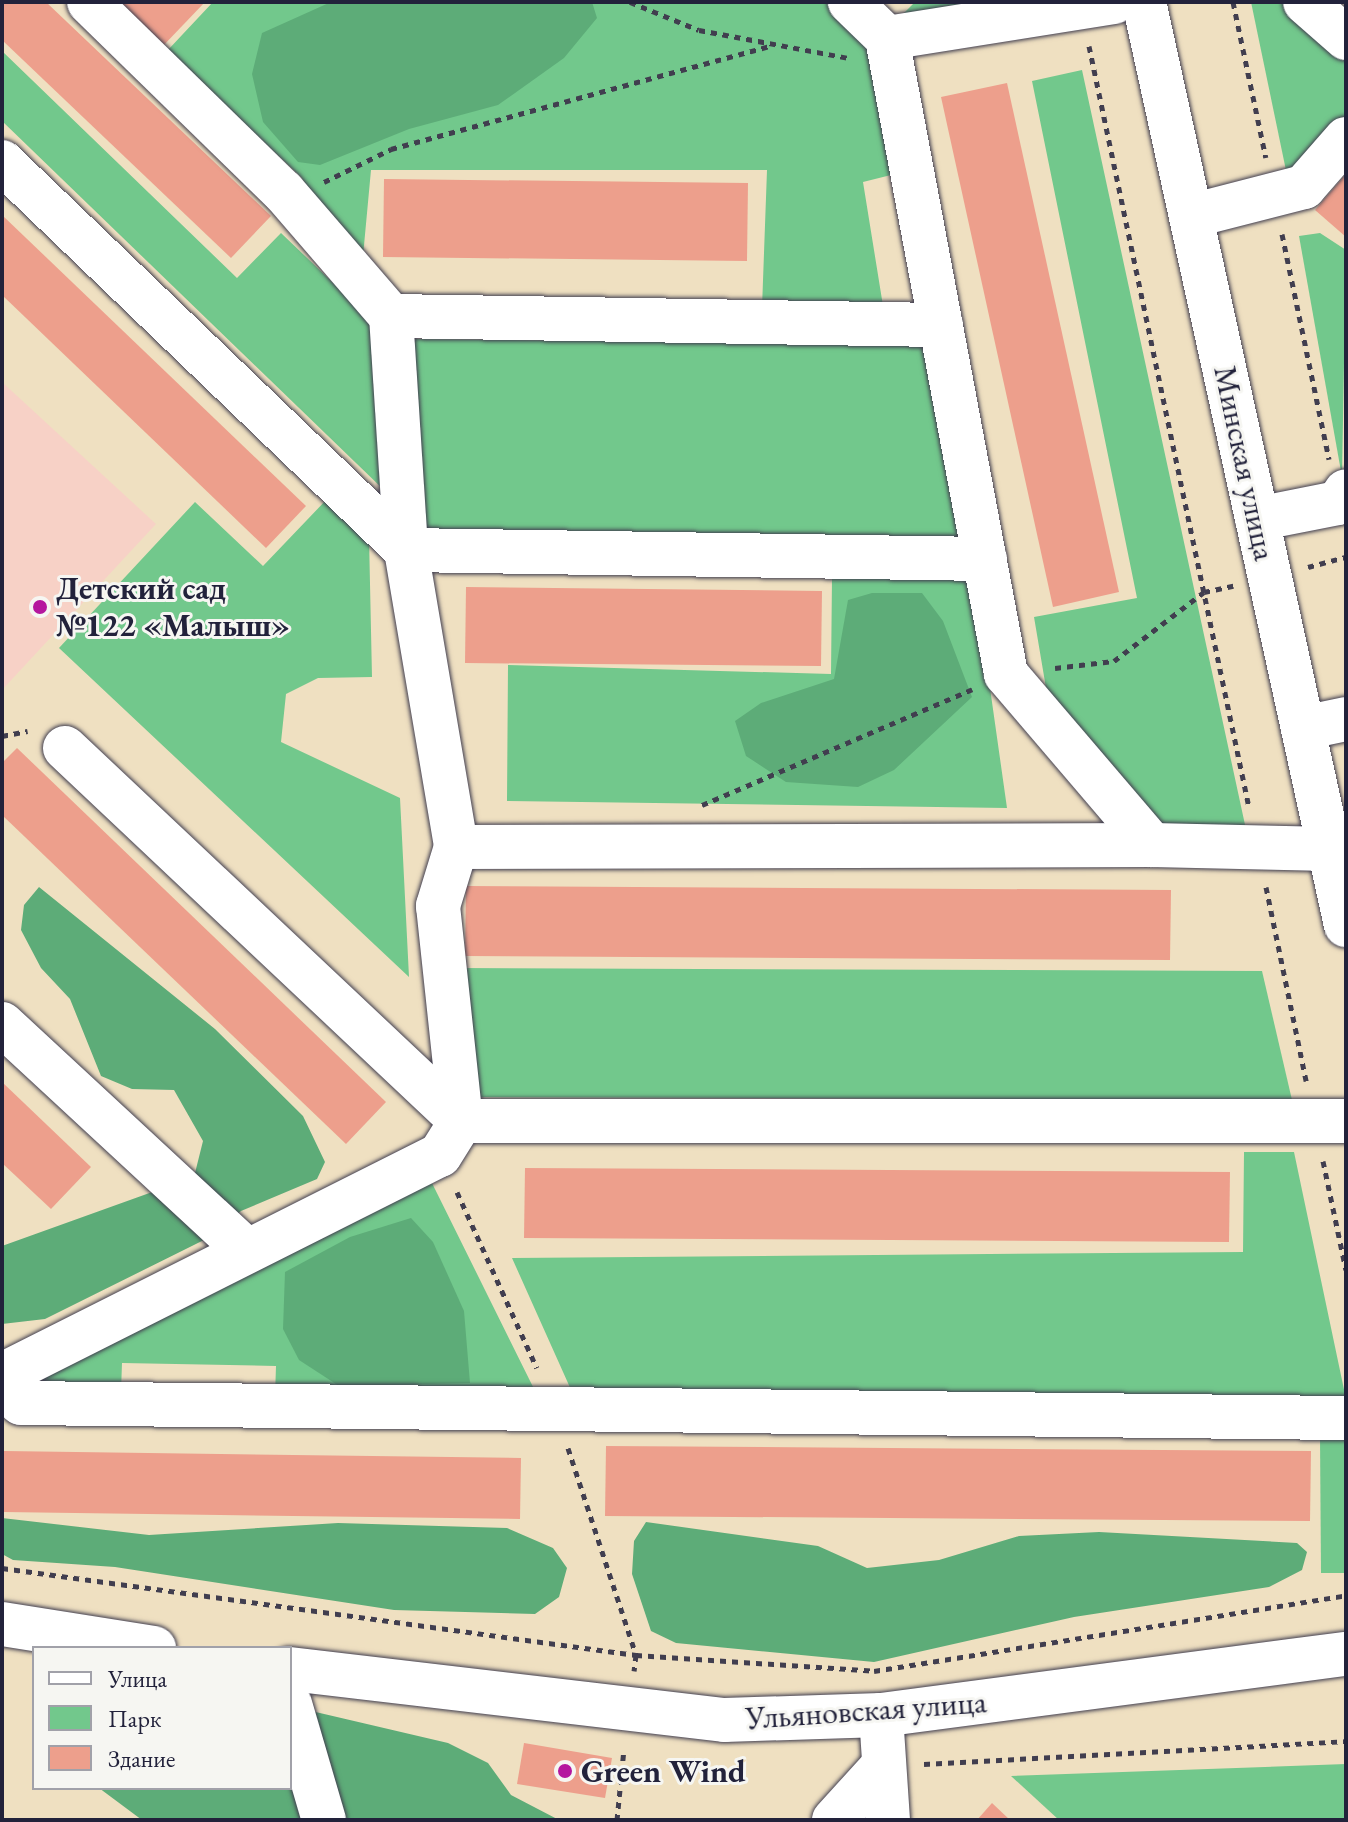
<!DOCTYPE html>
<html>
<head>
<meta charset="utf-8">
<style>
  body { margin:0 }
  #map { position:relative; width:1348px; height:1822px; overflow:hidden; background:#efe0c1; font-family:"EB Garamond",serif }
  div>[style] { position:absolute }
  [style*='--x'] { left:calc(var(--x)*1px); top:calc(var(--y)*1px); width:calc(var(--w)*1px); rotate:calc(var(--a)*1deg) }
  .built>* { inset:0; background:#f7d1c6 }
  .green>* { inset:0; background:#72c88c }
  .forest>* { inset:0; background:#5dac78 }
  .building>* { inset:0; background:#ed9f8c }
  .path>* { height:5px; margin-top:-2.5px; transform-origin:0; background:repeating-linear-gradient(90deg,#413e4f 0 6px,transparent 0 12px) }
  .roads { filter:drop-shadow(0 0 2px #413e4f) drop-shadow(0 0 2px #413e4f) }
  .minor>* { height:44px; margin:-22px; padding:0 22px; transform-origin:22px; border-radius:22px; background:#fff }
  .major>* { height:44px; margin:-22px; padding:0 22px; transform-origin:22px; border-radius:22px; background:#fff }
  .dots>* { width:22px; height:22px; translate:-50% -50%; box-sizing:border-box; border:4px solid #f6f6f2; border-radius:50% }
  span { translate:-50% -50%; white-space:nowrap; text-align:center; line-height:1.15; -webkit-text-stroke:6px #f6f6f2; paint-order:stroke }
  .street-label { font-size:32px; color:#22223b }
  .poi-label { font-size:32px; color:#22223b; font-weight:700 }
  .left { translate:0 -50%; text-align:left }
  .frame { position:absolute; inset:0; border:4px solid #22223b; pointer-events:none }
  .legend { position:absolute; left:32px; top:1646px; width:260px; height:144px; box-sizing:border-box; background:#f6f6f2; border:2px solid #a1a1a9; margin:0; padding:10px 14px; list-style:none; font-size:24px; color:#22223b }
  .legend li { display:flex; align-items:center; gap:16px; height:40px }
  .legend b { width:40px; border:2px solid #a1a1a9 }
</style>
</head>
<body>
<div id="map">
  <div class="built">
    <div style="clip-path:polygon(2px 382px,156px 524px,2px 690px)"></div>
  </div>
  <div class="green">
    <div style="clip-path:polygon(213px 2px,829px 2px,870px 42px,899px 173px,863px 182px,884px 312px,762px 308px,767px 170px,371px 170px,362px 267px,301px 177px,167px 51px)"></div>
    <div style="clip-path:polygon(915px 2px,1000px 2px,903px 14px)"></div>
    <div style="clip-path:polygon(1251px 2px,1287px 2px,1346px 54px,1346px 125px,1288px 180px)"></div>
    <div style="clip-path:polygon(2px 51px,237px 278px,281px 233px,376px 324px,386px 492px,2px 121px)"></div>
    <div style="clip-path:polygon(1082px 70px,1247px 834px,1167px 831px,1046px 688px,1034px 617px,1137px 598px,1032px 81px)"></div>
    <div style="clip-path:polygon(1320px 233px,1346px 250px,1342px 477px,1299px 236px)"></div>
    <div style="clip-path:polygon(406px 339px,929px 344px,961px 548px,418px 537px)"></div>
    <div style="clip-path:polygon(328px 498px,369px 537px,372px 677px,318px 678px,286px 694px,281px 742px,400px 798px,409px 977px,59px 648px,195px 502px,263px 566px)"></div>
    <div style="clip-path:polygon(974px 575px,1007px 808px,507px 801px,508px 665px,831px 674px,832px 577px)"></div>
    <div style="clip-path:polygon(459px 968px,1262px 971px,1292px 1100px,472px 1097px)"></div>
    <div style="clip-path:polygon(1244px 1152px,1294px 1152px,1346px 1399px,572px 1392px,512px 1258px,1243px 1252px)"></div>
    <div style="clip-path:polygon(429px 1177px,540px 1401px,275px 1396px,276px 1366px,122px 1363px,121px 1392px,35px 1390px,35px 1373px)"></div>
    <div style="clip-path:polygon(1320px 1437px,1346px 1437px,1346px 1573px,1321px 1573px)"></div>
    <div style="clip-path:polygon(1346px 1764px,1346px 1820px,1059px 1820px,1011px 1776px)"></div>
  </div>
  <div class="forest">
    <div style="clip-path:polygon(331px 2px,592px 2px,597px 18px,564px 58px,498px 105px,409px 129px,320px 165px,298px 162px,263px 122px,252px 74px,262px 33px)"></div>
    <div style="clip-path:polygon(872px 593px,922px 593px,943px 621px,972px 697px,894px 770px,858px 787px,786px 782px,746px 756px,735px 721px,761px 703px,834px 679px,848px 600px)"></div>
    <div style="clip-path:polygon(39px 887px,215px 1029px,303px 1116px,325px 1162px,317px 1179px,241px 1211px,212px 1236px,45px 1319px,2px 1324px,2px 1246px,194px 1177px,203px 1141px,174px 1090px,132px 1089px,101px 1076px,70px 999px,41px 968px,21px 930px,24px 905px)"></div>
    <div style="clip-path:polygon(411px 1218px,433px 1242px,464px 1311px,470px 1383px,339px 1386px,299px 1360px,283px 1329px,285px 1272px,350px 1237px)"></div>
    <div style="clip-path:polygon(2px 1518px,149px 1535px,338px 1523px,507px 1528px,553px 1548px,567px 1568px,559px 1597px,535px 1614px,394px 1610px,115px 1567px,13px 1560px,2px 1554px)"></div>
    <div style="clip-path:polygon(646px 1522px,818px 1546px,867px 1568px,939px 1560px,1019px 1536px,1099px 1532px,1297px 1543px,1307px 1552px,1302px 1570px,1269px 1587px,1074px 1617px,874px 1662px,676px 1643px,651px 1631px,632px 1574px,634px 1541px)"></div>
    <div style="clip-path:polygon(290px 1706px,448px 1743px,488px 1763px,511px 1795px,559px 1820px,142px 1820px,99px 1788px,290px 1788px)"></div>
  </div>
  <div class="building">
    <div style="clip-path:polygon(4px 2px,46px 2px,271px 216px,231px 258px,2px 40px)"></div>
    <div style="clip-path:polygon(115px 2px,205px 2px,162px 47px)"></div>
    <div style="clip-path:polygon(1007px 83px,1119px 592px,1053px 607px,941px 97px)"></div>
    <div style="clip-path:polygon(1346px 174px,1346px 237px,1315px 210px)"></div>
    <div style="clip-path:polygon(384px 179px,748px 183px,747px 261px,383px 257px)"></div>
    <div style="clip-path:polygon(2px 215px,306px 506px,266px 548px,2px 295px)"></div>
    <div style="clip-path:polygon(466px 587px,822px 591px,821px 666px,465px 663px)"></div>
    <div style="clip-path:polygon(17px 748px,386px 1102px,346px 1144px,2px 815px,2px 763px)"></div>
    <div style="clip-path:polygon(466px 886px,1171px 890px,1170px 960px,465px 956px)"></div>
    <div style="clip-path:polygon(2px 1082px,91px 1167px,51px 1209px,2px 1163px)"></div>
    <div style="clip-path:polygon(525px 1168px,1230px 1172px,1229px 1242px,524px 1238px)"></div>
    <div style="clip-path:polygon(606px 1446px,1311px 1451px,1310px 1521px,605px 1516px)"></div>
    <div style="clip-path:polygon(4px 1451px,521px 1458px,520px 1519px,3px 1512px)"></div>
    <div style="clip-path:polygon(524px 1743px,612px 1758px,605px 1798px,517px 1784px)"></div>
    <div style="clip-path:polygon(992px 1803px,1010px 1820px,977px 1820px)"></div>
  </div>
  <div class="path">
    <div style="--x:630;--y:2;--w:74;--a:22.1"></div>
    <div style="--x:699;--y:30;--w:153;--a:10.6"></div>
    <div style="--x:1233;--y:2;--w:159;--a:78.1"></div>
    <div style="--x:1089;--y:46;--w:778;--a:78.13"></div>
    <div style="--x:324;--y:182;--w:75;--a:-26.2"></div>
    <div style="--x:391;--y:149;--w:393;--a:-15.2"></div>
    <div style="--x:1282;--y:234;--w:230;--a:78.2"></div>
    <div style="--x:1308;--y:567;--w:39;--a:-15"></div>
    <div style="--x:1055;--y:668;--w:59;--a:-6.8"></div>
    <div style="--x:1114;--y:661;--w:113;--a:-37.5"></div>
    <div style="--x:1204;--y:592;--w:30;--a:-12"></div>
    <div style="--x:2;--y:736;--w:26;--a:-11"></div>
    <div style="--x:702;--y:805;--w:294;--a:-23.2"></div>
    <div style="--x:1266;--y:887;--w:198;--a:78.3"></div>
    <div style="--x:1323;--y:1161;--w:111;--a:78.1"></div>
    <div style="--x:457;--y:1192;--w:193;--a:65.6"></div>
    <div style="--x:568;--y:1448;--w:218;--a:71.8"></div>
    <div style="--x:636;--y:1655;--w:16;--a:97"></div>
    <div style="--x:2;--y:1568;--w:640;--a:7.81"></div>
    <div style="--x:636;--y:1655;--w:239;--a:3.8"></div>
    <div style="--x:874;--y:1671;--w:478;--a:-9.1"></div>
    <div style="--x:924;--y:1764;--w:423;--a:-3.1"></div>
    <div style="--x:617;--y:1820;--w:71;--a:-84.4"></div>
  </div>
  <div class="roads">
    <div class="minor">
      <div style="--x:89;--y:2;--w:271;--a:44.3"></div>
      <div style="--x:283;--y:191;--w:165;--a:49.2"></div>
      <div style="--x:391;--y:316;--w:234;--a:86.3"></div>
      <div style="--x:406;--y:550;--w:579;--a:0.89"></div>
      <div style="--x:1305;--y:2;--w:55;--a:41.3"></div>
      <div style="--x:887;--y:38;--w:230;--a:-9"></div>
      <div style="--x:2;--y:162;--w:560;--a:43.84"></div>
      <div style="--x:406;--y:550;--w:301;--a:80.4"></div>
      <div style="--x:456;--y:847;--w:62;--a:107"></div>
      <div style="--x:438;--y:906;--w:216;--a:83.9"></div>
      <div style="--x:1191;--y:216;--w:117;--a:-14.4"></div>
      <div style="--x:1304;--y:187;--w:64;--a:-48.8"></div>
      <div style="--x:391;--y:316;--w:550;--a:0.94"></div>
      <div style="--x:1257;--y:519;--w:83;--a:-11.2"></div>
      <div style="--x:1338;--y:503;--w:14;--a:-56"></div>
      <div style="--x:1303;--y:728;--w:44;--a:-11.8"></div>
      <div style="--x:65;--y:748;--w:544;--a:43.29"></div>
      <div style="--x:1152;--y:845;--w:177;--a:1.3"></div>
      <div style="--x:456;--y:847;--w:696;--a:-0.16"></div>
      <div style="--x:1152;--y:845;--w:225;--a:-130.5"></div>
      <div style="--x:1006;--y:674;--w:647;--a:-100.6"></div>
      <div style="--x:887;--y:38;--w:52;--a:-135.8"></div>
      <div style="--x:2;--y:1024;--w:334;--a:42.8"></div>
      <div style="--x:2;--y:1375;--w:490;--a:-26.7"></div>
      <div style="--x:440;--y:1155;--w:40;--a:-58"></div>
      <div style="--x:461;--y:1121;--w:885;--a:0"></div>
      <div style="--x:2;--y:1386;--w:25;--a:42"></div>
      <div style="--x:21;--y:1403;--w:1325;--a:0.65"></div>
      <div style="--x:2;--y:1624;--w:154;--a:9"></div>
      <div style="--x:290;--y:1669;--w:437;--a:6.7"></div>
      <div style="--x:724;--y:1720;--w:157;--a:-1.8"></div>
      <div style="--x:881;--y:1715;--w:469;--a:-7.5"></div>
      <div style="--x:290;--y:1704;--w:121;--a:73.7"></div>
      <div style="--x:881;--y:1715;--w:105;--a:86.2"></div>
      <div style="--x:834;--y:1820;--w:73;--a:-47.8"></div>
    </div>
    <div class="major">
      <div style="--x:1144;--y:2;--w:945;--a:77.66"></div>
    </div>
  </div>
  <div class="dots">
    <div style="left:40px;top:607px;background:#b5179e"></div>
    <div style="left:565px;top:1771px;background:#b5179e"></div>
  </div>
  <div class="street-label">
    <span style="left:1245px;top:463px;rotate:78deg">Минская улица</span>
    <span style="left:866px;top:1710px;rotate:-4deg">Ульяновская улица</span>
  </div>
  <div class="poi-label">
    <span class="left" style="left:56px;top:607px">Детский сад<br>№122 «Малыш»</span>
    <span class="left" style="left:581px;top:1771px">Green Wind</span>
  </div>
  <div class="frame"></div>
  <ul class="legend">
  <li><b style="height:10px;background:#fff"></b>Улица</li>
  <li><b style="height:22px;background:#72c88c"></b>Парк</li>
  <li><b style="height:22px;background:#ed9f8c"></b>Здание</li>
  </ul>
</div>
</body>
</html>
